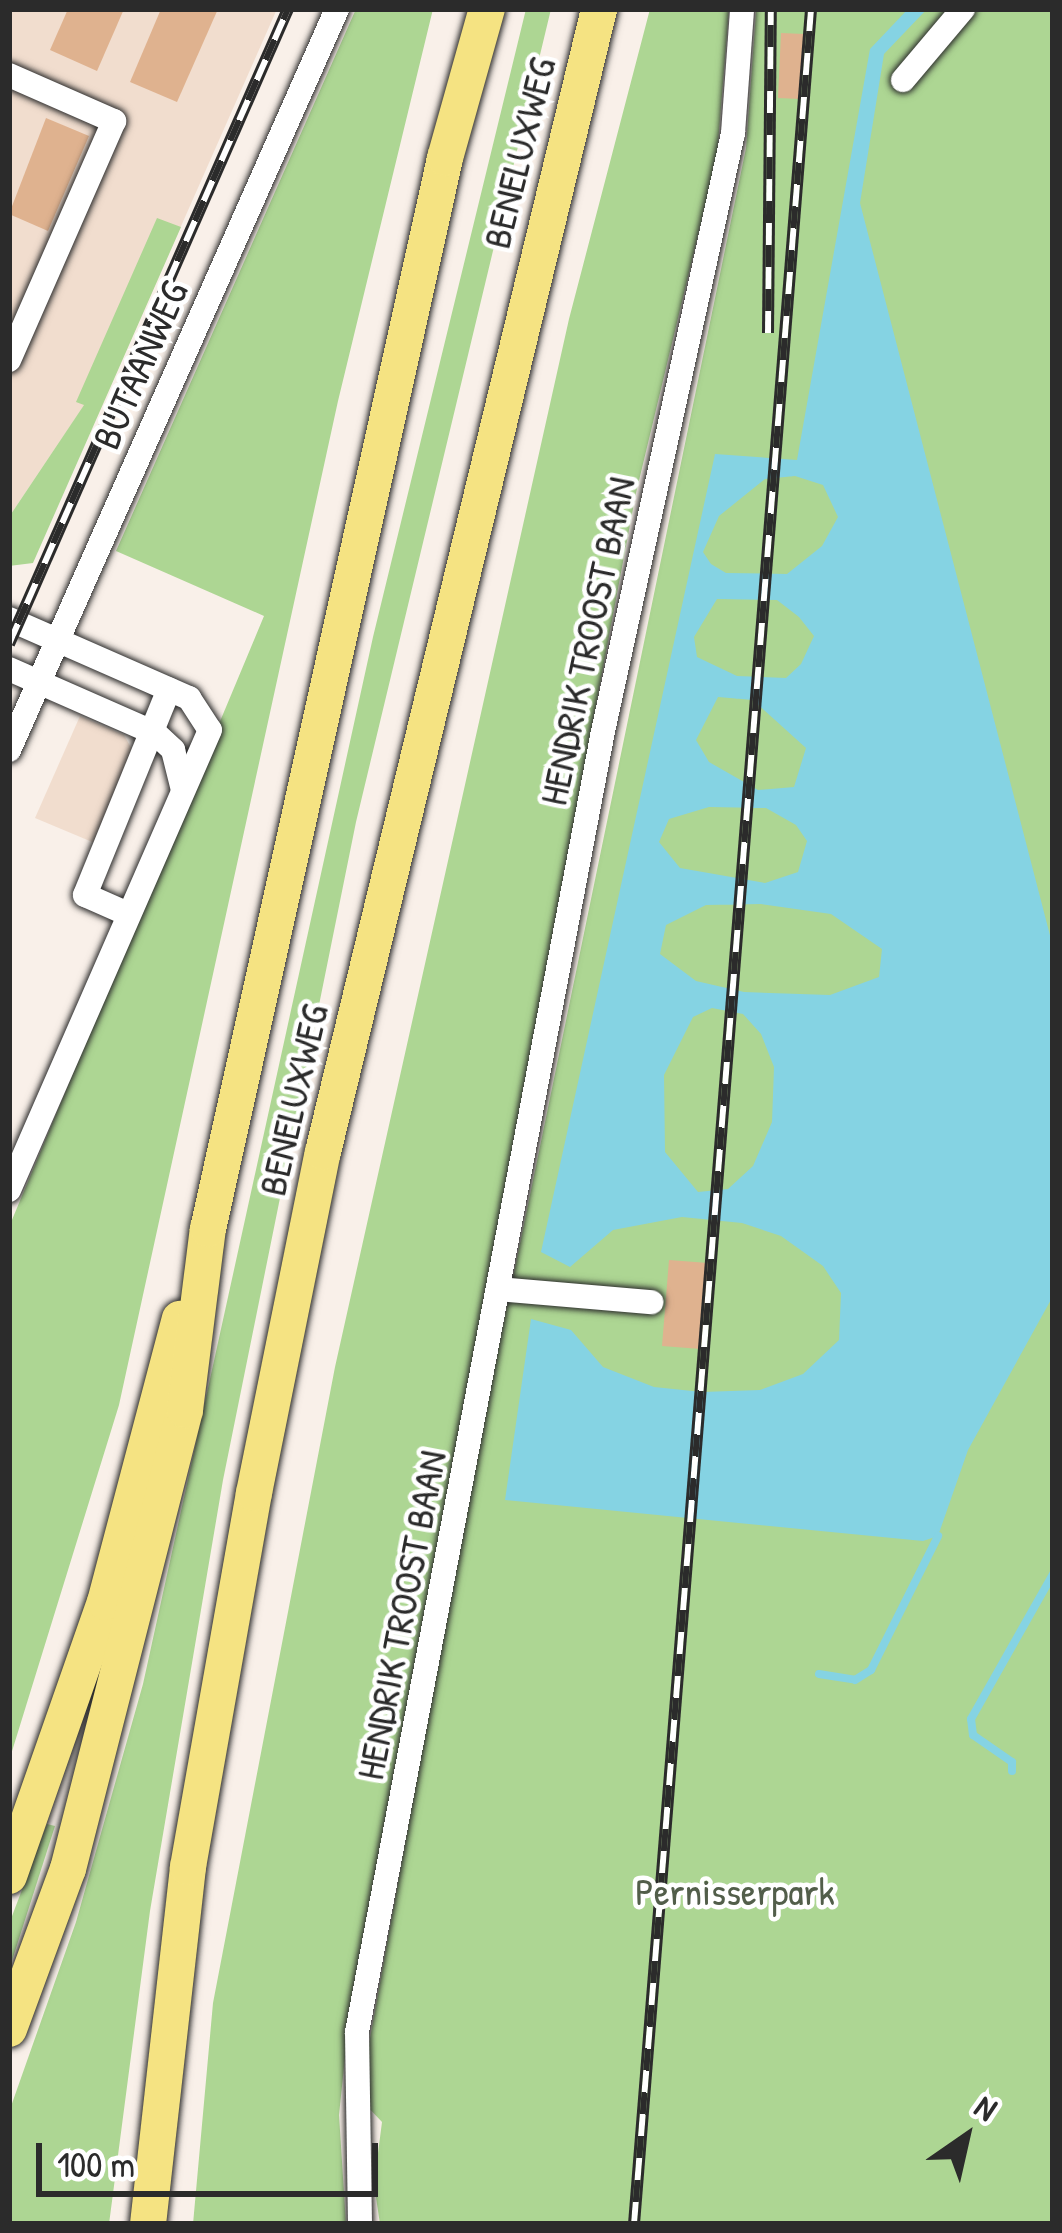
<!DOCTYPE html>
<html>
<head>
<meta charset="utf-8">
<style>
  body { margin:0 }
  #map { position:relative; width:1062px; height:2233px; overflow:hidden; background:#f9f0e9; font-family:"Patrick Hand",sans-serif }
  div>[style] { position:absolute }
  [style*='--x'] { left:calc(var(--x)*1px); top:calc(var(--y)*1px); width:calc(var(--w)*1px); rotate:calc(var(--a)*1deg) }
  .built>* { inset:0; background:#f1ddce }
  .green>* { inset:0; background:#add693 }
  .water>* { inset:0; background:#85d3e3 }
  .stream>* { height:8px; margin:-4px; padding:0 4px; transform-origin:4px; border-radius:4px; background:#85d3e3 }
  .building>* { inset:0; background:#dfb28f }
  .roads { filter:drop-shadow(0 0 3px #2b2b2b) drop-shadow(0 0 3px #2b2b2b) }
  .minor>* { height:24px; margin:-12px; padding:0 12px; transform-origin:12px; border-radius:12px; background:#fff }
  .highway>* { height:36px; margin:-18px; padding:0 18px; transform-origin:18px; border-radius:18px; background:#f5e382 }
  .rail>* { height:12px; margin-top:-6px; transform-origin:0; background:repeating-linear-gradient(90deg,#fff 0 22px,#2b2b2b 0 44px); box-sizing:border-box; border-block:3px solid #2b2b2b }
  span { translate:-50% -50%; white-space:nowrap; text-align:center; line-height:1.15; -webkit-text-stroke:9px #fff; paint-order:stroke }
  .street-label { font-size:39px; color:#2b2b2b }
  .park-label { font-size:39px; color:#525e4a }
  .frame { position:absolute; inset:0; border:12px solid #2b2b2b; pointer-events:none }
  .north { position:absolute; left:906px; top:2077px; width:120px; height:120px; -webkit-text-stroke:9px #fff; paint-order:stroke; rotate:34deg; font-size:33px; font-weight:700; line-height:48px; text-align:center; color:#2b2b2b }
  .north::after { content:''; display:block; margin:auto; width:42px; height:54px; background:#2b2b2b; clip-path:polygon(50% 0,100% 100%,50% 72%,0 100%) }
  .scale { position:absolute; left:36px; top:2143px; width:342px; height:54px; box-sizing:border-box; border:6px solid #2b2b2b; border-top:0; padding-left:15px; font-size:36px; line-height:42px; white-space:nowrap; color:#2b2b2b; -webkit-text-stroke:9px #fff; paint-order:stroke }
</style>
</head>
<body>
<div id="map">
  <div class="built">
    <div style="clip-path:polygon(9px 9px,277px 9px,102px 405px,85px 404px,9px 517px)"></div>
    <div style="clip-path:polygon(80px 716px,124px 735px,135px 755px,97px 844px,35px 818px)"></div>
  </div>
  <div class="green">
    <div style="clip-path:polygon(356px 9px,433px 9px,338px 401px,119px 1405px,9px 1761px,9px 1227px,264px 616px,116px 551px)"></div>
    <div style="clip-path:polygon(526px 9px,551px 9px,356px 822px,223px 1480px,150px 1911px,109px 2224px,9px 2224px,9px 2112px,76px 1922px,143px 1684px,373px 637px)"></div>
    <div style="clip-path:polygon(650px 9px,729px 9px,717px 156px,636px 493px,350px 2010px,339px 2115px,346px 2224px,193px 2224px,213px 2003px,335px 1367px,569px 319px)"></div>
    <div style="clip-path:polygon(764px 9px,1053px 9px,1053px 2224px,380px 2224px,374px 2184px,382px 2122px,364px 2103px,369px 2044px,466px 1505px,746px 148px,756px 12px)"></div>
    <div style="clip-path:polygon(157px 218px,181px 227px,33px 563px,9px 566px,9px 517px,84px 405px,76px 402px)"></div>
    <div style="clip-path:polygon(47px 1824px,55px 1826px,9px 1970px,9px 1924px)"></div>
  </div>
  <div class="water">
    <div style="clip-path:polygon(evenodd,908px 9px,927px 9px,884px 54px,860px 203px,1053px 947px,1053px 1296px,968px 1450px,938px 1536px,923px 1541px,505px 1500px,531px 1319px,571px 1330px,603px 1367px,654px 1387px,702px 1392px,760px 1390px,803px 1374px,839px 1340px,841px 1293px,823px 1266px,781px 1236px,742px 1223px,682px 1217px,613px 1230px,570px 1267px,541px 1252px,715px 454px,797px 460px,870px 49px,908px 9px,795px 476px,823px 485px,838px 517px,822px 546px,787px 574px,726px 573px,711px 564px,703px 552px,719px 516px,765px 479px,795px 476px,908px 9px,717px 599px,777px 600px,799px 617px,814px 636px,801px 664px,786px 678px,737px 676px,697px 657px,694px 637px,717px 599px,908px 9px,718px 697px,753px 700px,806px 748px,794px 787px,758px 790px,709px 762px,696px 740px,718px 697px,908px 9px,709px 807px,766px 808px,796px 825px,807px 841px,798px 872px,765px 883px,680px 868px,659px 842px,669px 819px,709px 807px,908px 9px,761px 904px,831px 914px,882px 949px,879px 977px,830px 995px,744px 992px,696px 981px,660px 954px,666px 925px,706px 905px,761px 904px,908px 9px,712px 1008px,743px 1014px,761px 1034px,774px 1067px,772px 1122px,753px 1166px,728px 1189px,698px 1192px,665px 1152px,664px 1075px,693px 1017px,712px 1008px)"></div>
  </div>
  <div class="stream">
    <div style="--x:819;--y:1674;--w:36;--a:9"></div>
    <div style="--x:855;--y:1680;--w:19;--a:-32"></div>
    <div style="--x:871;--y:1670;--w:150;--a:-63.4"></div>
    <div style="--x:1012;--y:1771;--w:9;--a:-90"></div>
    <div style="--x:1012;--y:1762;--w:47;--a:-145.3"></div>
    <div style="--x:973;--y:1735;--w:16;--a:-97"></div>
    <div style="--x:971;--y:1719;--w:167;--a:-60.5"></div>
  </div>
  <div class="building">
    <div style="clip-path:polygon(68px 9px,124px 9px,97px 71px,50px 50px)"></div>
    <div style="clip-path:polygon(161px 9px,218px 9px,177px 102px,130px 82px)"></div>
    <div style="clip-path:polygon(781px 33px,804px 34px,800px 99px,778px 98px)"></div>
    <div style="clip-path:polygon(46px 118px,89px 136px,48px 231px,9px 214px)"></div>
    <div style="clip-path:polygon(669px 1260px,708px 1263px,701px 1349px,662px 1346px)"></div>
  </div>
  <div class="roads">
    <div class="minor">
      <div style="--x:9;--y:75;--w:115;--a:23.7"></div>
      <div style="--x:114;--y:121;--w:261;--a:113.7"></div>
      <div style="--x:903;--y:80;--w:93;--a:-49.8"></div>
      <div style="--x:9;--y:619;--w:197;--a:23.7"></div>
      <div style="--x:189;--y:698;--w:38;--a:57"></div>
      <div style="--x:210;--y:730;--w:502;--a:113.6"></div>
      <div style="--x:9;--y:669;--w:159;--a:23.7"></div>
      <div style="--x:155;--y:733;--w:25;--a:43"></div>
      <div style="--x:173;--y:750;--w:41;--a:76"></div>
      <div style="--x:9;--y:750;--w:810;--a:-66.12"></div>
      <div style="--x:128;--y:914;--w:47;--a:-156.2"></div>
      <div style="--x:85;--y:895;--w:222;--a:-67.8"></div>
      <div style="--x:498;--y:1289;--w:154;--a:4.9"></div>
      <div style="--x:360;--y:2224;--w:192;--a:-90.9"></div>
      <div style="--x:357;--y:2032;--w:1319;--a:-79.29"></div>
      <div style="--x:602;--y:736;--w:617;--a:-77.74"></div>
      <div style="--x:733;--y:133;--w:124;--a:-85.8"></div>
    </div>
    <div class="highway">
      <div style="--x:9;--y:1876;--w:290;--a:-70.7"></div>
      <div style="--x:105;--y:1602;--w:293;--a:-75.2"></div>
      <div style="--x:9;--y:2029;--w:171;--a:-69.8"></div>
      <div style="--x:68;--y:1869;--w:474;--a:-75.7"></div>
      <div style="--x:185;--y:1410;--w:182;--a:-82.8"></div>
      <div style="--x:208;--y:1229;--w:1097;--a:-77.52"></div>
      <div style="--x:445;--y:158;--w:155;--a:-74.3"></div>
      <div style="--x:148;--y:2224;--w:359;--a:-83.6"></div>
      <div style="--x:188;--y:1867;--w:380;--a:-80"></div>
      <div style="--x:254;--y:1493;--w:348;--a:-78.6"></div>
      <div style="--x:323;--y:1152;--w:1176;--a:-76.42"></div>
    </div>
  </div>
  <div class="rail">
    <div style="--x:768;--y:333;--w:324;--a:-89.5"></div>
    <div style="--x:9;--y:644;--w:694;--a:-66.28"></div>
    <div style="--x:634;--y:2224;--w:2222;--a:-85.43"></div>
  </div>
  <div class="street-label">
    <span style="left:519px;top:153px;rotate:-76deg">BENELUXWEG</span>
    <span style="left:140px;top:365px;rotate:-66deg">BUTAANWEG</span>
    <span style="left:587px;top:641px;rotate:-78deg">HENDRIK TROOST BAAN</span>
    <span style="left:293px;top:1100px;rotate:-77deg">BENELUXWEG</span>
    <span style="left:401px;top:1615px;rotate:-79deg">HENDRIK TROOST BAAN</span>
  </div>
  <div class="park-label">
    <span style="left:735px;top:1891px">Pernisserpark</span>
  </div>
  <div class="frame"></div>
  <div class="north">N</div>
  <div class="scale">100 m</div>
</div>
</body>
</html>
